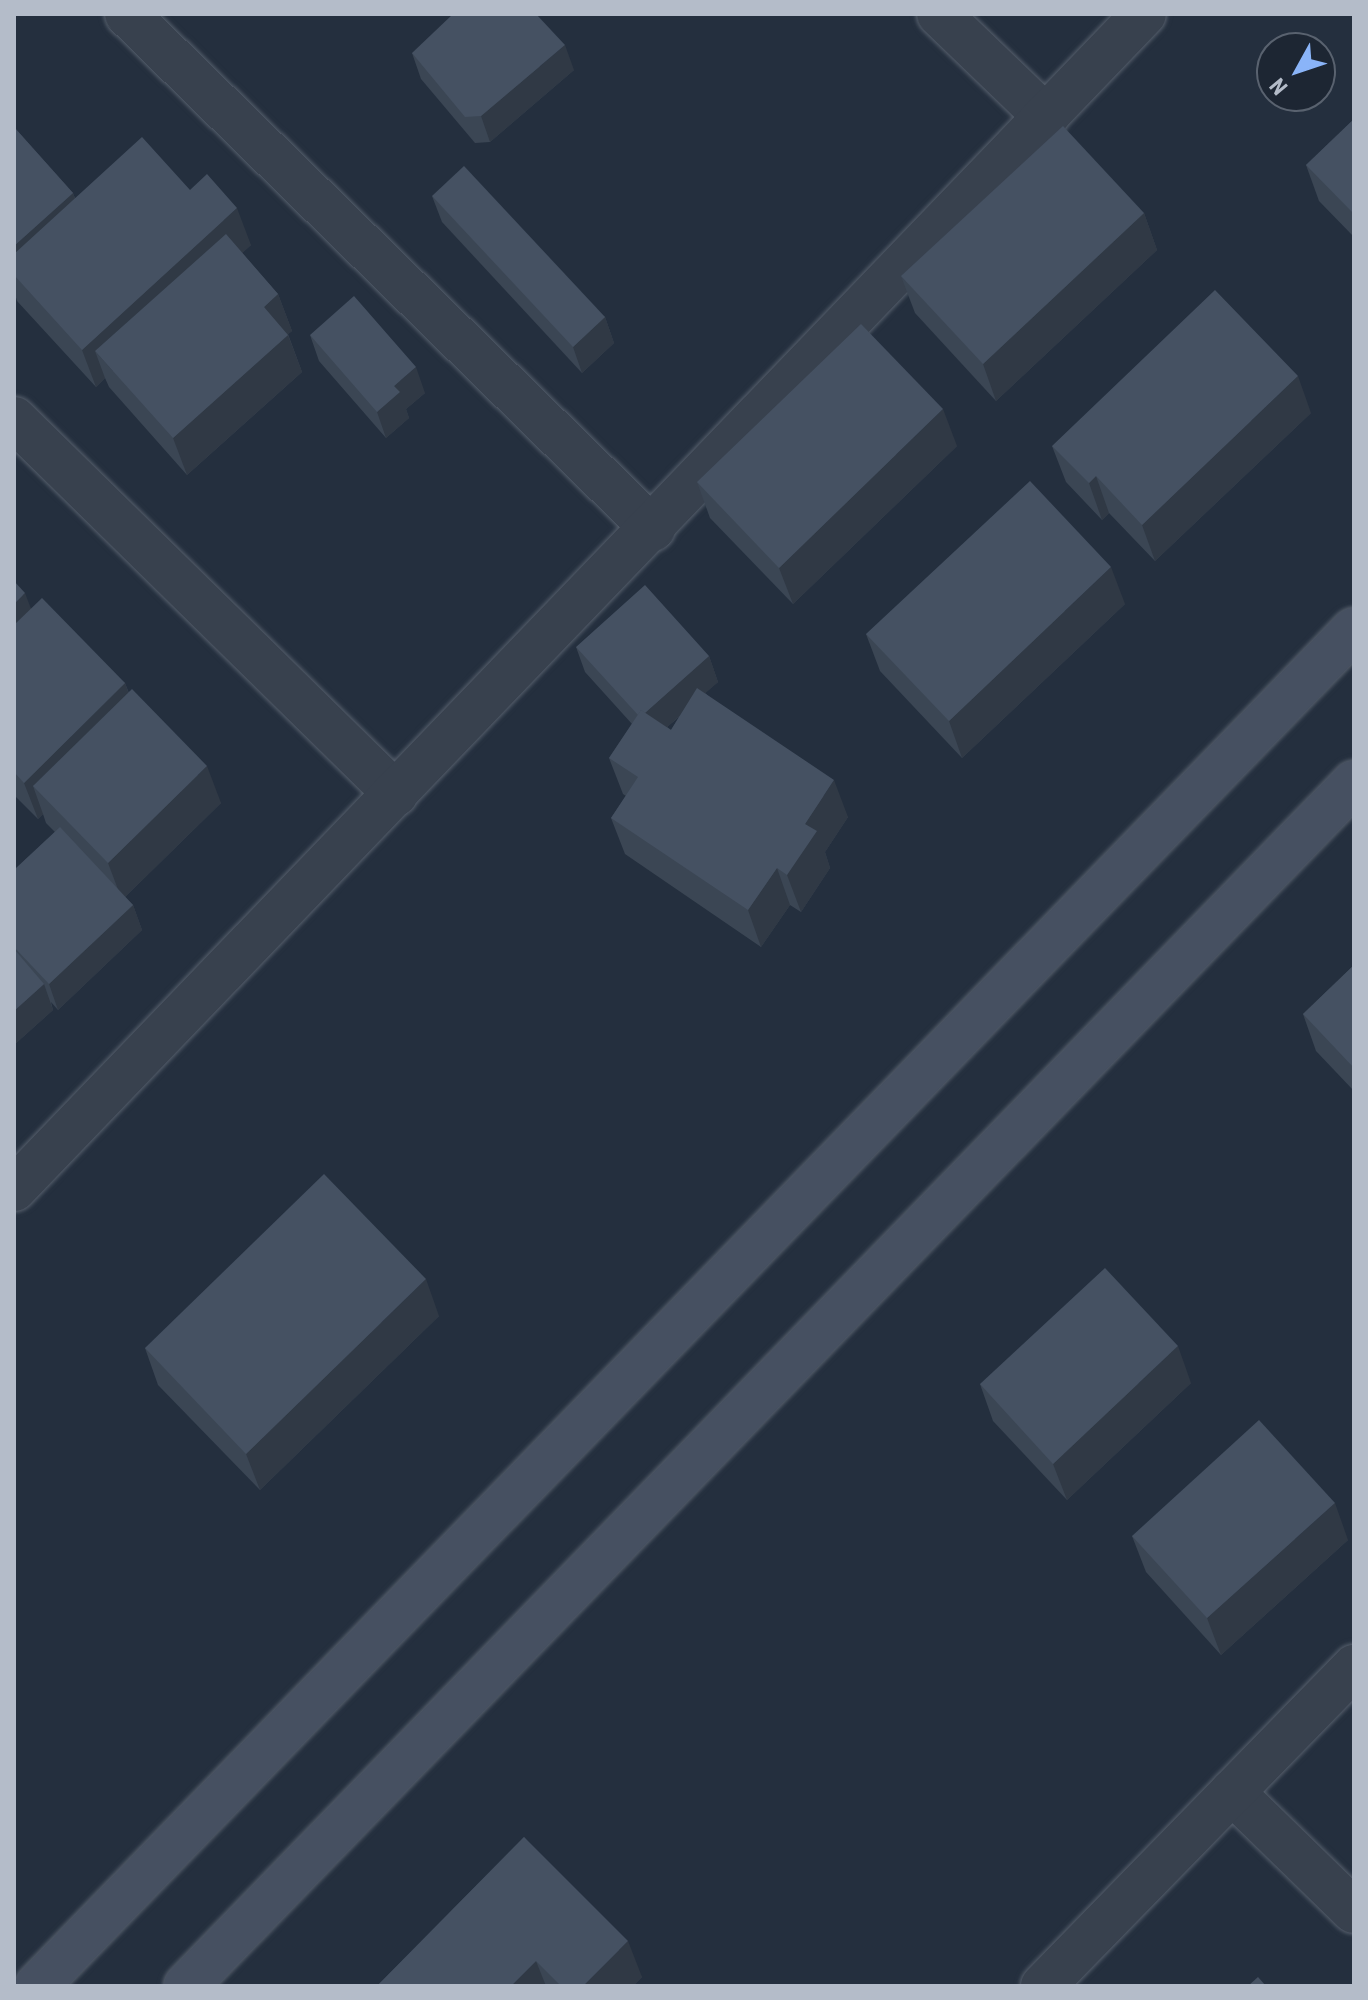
<!DOCTYPE html>
<html>
<head>
<meta charset="utf-8">
<style>
  body { margin:0 }
  #map { position:relative; width:1368px; height:2000px; overflow:hidden; background:#242f3e; font-family:"Roboto Condensed",sans-serif }
  div>[style] { position:absolute }
  [style*='--x'] { left:calc(var(--x)*1px); top:calc(var(--y)*1px); width:calc(var(--w)*1px); rotate:calc(var(--a)*1deg) }
  .roads { filter:drop-shadow(0 0 2px #565f6c) drop-shadow(0 0 2px #565f6c) }
  .street>* { height:44px; margin:-22px; padding:0 22px; transform-origin:22px; border-radius:22px; background:#38414e }
  .secondary>* { height:44px; margin:-22px; padding:0 22px; transform-origin:22px; border-radius:22px; background:#465061 }
  .wall>* { inset:0; background:#3b4654 }
  .shaded-wall>* { inset:0; background:#303945 }
  .building>* { inset:0; background:#455162 }
  span { translate:-50% -50%; white-space:nowrap; text-align:center; line-height:1.15; -webkit-text-stroke:7px #1d2633; paint-order:stroke }
  .frame { position:absolute; inset:0; border:16px solid #b4bcc9; pointer-events:none }
  .north { position:absolute; left:1256px; top:32px; width:80px; height:80px; box-sizing:border-box; background:#1d2633; border:2px solid #59626f; border-radius:50%; rotate:230deg; font-size:22px; font-weight:700; line-height:32px; text-align:center; color:#b4bcc9 }
  .north::after { content:''; display:block; margin:auto; width:28px; height:36px; background:#8ab4f8; clip-path:polygon(50% 0,100% 100%,50% 72%,0 100%) }
</style>
</head>
<body>
<div id="map">
  <div class="roads">
    <div class="street">
      <div style="--x:127;--y:14;--w:736;--a:44.39"></div>
      <div style="--x:939;--y:14;--w:149;--a:43.9"></div>
      <div style="--x:14;--y:419;--w:535;--a:44.47"></div>
      <div style="--x:14;--y:1189;--w:1630;--a:-46.12"></div>
      <div style="--x:1232;--y:1792;--w:170;--a:44.3"></div>
      <div style="--x:1043;--y:1986;--w:446;--a:-45.7"></div>
    </div>
    <div class="secondary">
      <div style="--x:37;--y:1986;--w:1890;--a:-45.84"></div>
      <div style="--x:186;--y:1986;--w:1677;--a:-45.85"></div>
    </div>
  </div>
  <div class="wall">
    <div style="clip-path:polygon(412px 53px,574px 70px,490px 142px,475px 143px,421px 79px)"></div>
    <div style="clip-path:polygon(1354px 119px,1354px 237px,1319px 201px,1306px 165px)"></div>
    <div style="clip-path:polygon(14px 127px,73px 193px,75px 198px,190px 190px,251px 245px,242px 253px,278px 294px,292px 331px,288px 334px,302px 372px,187px 475px,109px 387px,105px 378px,96px 387px,17px 301px,15px 294px,14px 295px)"></div>
    <div style="clip-path:polygon(432px 196px,605px 317px,614px 343px,582px 373px,442px 222px)"></div>
    <div style="clip-path:polygon(1144px 213px,1157px 250px,996px 401px,915px 313px,901px 276px)"></div>
    <div style="clip-path:polygon(310px 335px,425px 393px,406px 409px,409px 418px,386px 438px,319px 361px)"></div>
    <div style="clip-path:polygon(1311px 413px,1155px 561px,1109px 513px,1102px 520px,1066px 482px,1052px 446px)"></div>
    <div style="clip-path:polygon(957px 446px,793px 604px,710px 518px,697px 482px)"></div>
    <div style="clip-path:polygon(14px 581px,31px 609px,125px 683px,129px 693px,221px 803px,125px 897px,133px 905px,142px 930px,58px 1010px,51px 1002px,53px 1010px,14px 1045px,14px 870px,55px 832px,46px 823px,43px 814px,38px 819px,14px 795px)"></div>
    <div style="clip-path:polygon(1125px 604px,962px 758px,880px 671px,866px 634px)"></div>
    <div style="clip-path:polygon(evenodd,576px 647px,709px 656px,718px 682px,705px 693px,848px 817px,825px 852px,830px 868px,801px 912px,790px 905px,761px 947px,625px 854px,611px 818px,626px 796px,623px 794px,609px 758px,632px 724px,585px 672px,576px 647px,679px 717px,671px 730px,667px 727px,679px 717px)"></div>
    <div style="clip-path:polygon(1354px 965px,1354px 1091px,1316px 1051px,1303px 1014px)"></div>
    <div style="clip-path:polygon(439px 1316px,260px 1490px,158px 1385px,145px 1348px)"></div>
    <div style="clip-path:polygon(1191px 1383px,1067px 1500px,993px 1421px,980px 1384px)"></div>
    <div style="clip-path:polygon(1132px 1536px,1348px 1540px,1221px 1655px,1146px 1572px)"></div>
    <div style="clip-path:polygon(524px 1837px,642px 1977px,633px 1986px,377px 1986px)"></div>
  </div>
  <div class="shaded-wall">
    <div style="clip-path:polygon(565px 45px,574px 70px,490px 142px,481px 116px)"></div>
    <div style="clip-path:polygon(73px 193px,86px 230px,14px 275px,14px 246px)"></div>
    <div style="clip-path:polygon(237px 208px,251px 245px,113px 371px,95px 351px,105px 378px,96px 387px,82px 350px)"></div>
    <div style="clip-path:polygon(1144px 213px,1157px 250px,996px 401px,983px 364px)"></div>
    <div style="clip-path:polygon(278px 294px,292px 331px,277px 344px,264px 307px)"></div>
    <div style="clip-path:polygon(605px 317px,614px 343px,582px 373px,573px 347px)"></div>
    <div style="clip-path:polygon(288px 335px,302px 372px,187px 475px,173px 438px)"></div>
    <div style="clip-path:polygon(416px 367px,425px 393px,406px 409px,409px 418px,386px 438px,377px 412px,394px 386px)"></div>
    <div style="clip-path:polygon(1298px 376px,1311px 413px,1155px 561px,1142px 525px)"></div>
    <div style="clip-path:polygon(943px 409px,957px 446px,793px 604px,779px 568px)"></div>
    <div style="clip-path:polygon(1096px 476px,1109px 513px,1102px 520px,1089px 483px)"></div>
    <div style="clip-path:polygon(1111px 567px,1125px 604px,962px 758px,949px 721px)"></div>
    <div style="clip-path:polygon(25px 593px,39px 630px,14px 653px,14px 604px)"></div>
    <div style="clip-path:polygon(709px 656px,718px 682px,649px 743px,640px 717px)"></div>
    <div style="clip-path:polygon(125px 683px,138px 720px,33px 786px,43px 814px,38px 819px,24px 783px)"></div>
    <div style="clip-path:polygon(207px 766px,221px 803px,122px 900px,108px 863px)"></div>
    <div style="clip-path:polygon(834px 780px,848px 817px,825px 852px,830px 868px,801px 912px,787px 875px,805px 824px)"></div>
    <div style="clip-path:polygon(777px 868px,790px 905px,761px 947px,748px 910px)"></div>
    <div style="clip-path:polygon(133px 905px,142px 930px,58px 1010px,49px 984px)"></div>
    <div style="clip-path:polygon(44px 984px,53px 1010px,14px 1045px,14px 1011px)"></div>
    <div style="clip-path:polygon(426px 1279px,439px 1316px,260px 1490px,246px 1454px)"></div>
    <div style="clip-path:polygon(1178px 1346px,1191px 1383px,1067px 1500px,1053px 1464px)"></div>
    <div style="clip-path:polygon(1335px 1503px,1348px 1540px,1221px 1655px,1207px 1618px)"></div>
    <div style="clip-path:polygon(628px 1941px,642px 1977px,633px 1986px,583px 1986px)"></div>
    <div style="clip-path:polygon(536px 1961px,546px 1986px,511px 1986px)"></div>
  </div>
  <div class="building">
    <div style="clip-path:polygon(453px 14px,536px 14px,565px 45px,481px 116px,465px 117px,412px 53px)"></div>
    <div style="clip-path:polygon(1354px 119px,1354px 214px,1306px 165px)"></div>
    <div style="clip-path:polygon(1063px 126px,1144px 213px,983px 364px,901px 276px)"></div>
    <div style="clip-path:polygon(14px 127px,73px 193px,14px 246px)"></div>
    <div style="clip-path:polygon(142px 137px,190px 190px,207px 174px,237px 208px,82px 350px,14px 275px,14px 254px)"></div>
    <div style="clip-path:polygon(464px 166px,605px 317px,573px 347px,432px 196px)"></div>
    <div style="clip-path:polygon(226px 234px,278px 294px,264px 307px,288px 335px,173px 438px,95px 351px)"></div>
    <div style="clip-path:polygon(1215px 290px,1298px 376px,1142px 525px,1096px 476px,1089px 483px,1052px 446px)"></div>
    <div style="clip-path:polygon(354px 296px,416px 367px,394px 386px,400px 392px,377px 412px,310px 335px)"></div>
    <div style="clip-path:polygon(861px 324px,943px 409px,779px 568px,697px 482px)"></div>
    <div style="clip-path:polygon(1030px 481px,1111px 567px,949px 721px,866px 634px)"></div>
    <div style="clip-path:polygon(14px 581px,25px 593px,14px 604px)"></div>
    <div style="clip-path:polygon(645px 585px,709px 656px,645px 713px,641px 710px,638px 715px,576px 647px)"></div>
    <div style="clip-path:polygon(42px 598px,125px 683px,24px 783px,14px 772px,14px 625px)"></div>
    <div style="clip-path:polygon(697px 688px,834px 780px,805px 824px,817px 831px,787px 875px,777px 868px,748px 910px,611px 818px,638px 777px,609px 758px,641px 710px,671px 730px)"></div>
    <div style="clip-path:polygon(132px 689px,207px 766px,108px 863px,33px 786px)"></div>
    <div style="clip-path:polygon(60px 827px,133px 905px,49px 984px,14px 947px,14px 870px)"></div>
    <div style="clip-path:polygon(14px 949px,44px 984px,14px 1011px)"></div>
    <div style="clip-path:polygon(1354px 965px,1354px 1068px,1303px 1014px)"></div>
    <div style="clip-path:polygon(324px 1174px,426px 1279px,246px 1454px,145px 1348px)"></div>
    <div style="clip-path:polygon(1105px 1268px,1178px 1346px,1053px 1464px,980px 1384px)"></div>
    <div style="clip-path:polygon(1259px 1420px,1335px 1503px,1207px 1618px,1132px 1536px)"></div>
    <div style="clip-path:polygon(524px 1837px,628px 1941px,583px 1986px,561px 1986px,536px 1961px,511px 1986px,377px 1986px)"></div>
    <div style="clip-path:polygon(1258px 1977px,1266px 1986px,1248px 1986px)"></div>
  </div>
  <div class="frame"></div>
  <div class="north">N</div>
</div>
</body>
</html>
